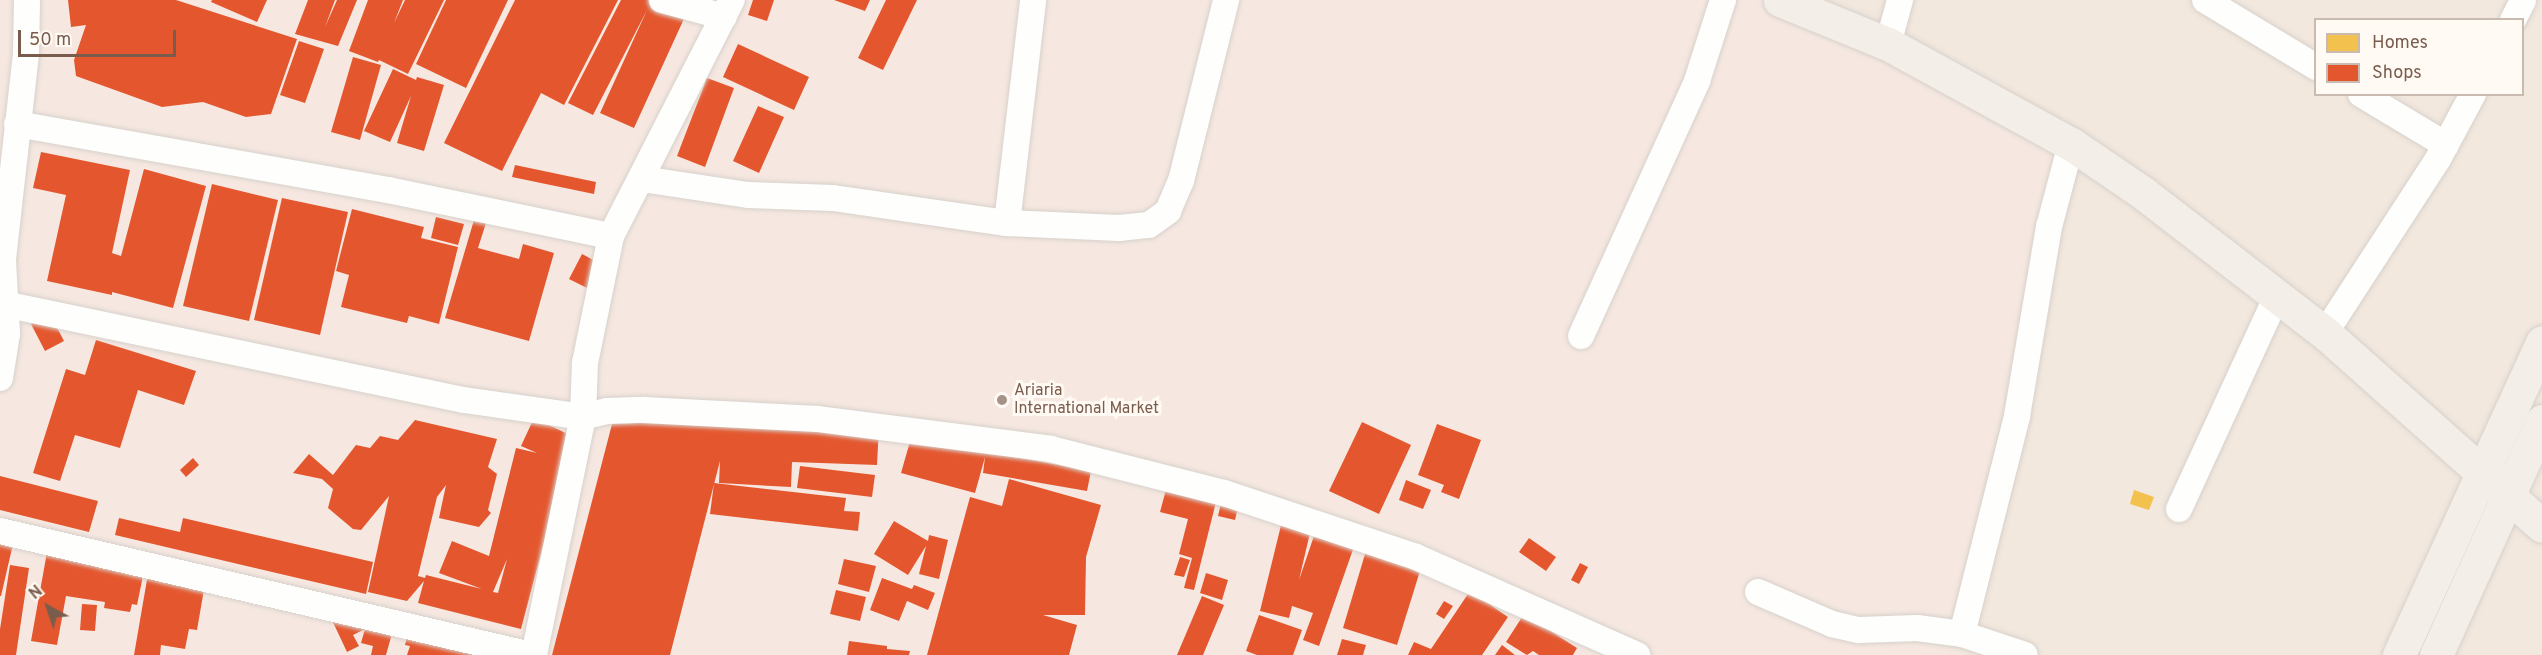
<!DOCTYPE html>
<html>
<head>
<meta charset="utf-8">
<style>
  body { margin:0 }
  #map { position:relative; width:2542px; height:655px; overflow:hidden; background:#f9f5f0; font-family:Overpass,sans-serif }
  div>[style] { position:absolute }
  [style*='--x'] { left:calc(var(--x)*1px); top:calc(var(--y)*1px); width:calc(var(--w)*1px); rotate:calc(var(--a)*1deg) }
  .residential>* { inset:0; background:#f2e8de }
  .commercial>* { inset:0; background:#f6e8e1 }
  .homes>* { inset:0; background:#f2c14e }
  .shops>* { inset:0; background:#e4572e }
  .roads { filter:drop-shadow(0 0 2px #d7d1cb) drop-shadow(0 0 2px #d7d1cb) }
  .minor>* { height:26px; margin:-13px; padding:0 13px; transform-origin:13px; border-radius:13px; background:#fefefd }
  .major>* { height:33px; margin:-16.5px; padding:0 16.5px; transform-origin:16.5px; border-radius:16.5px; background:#f3eee8 }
  .dots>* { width:16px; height:16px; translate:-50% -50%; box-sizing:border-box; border:3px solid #fffaf3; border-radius:50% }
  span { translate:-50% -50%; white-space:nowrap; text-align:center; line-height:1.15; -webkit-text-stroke:6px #fffaf3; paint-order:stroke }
  .poi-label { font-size:16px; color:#7a5c4d }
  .left { translate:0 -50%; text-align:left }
  .legend { position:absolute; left:2314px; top:18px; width:210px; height:78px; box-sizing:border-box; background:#fffaf3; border:2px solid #cabbb1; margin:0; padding:8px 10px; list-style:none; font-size:18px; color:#7a5c4d }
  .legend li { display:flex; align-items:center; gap:12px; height:30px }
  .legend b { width:30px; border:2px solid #cabbb1 }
  .north { position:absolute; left:18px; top:577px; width:60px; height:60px; -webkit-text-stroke:4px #fffaf3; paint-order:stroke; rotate:320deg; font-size:16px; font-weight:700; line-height:24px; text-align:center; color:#7a5c4d }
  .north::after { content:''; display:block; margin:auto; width:21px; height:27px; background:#7a5c4d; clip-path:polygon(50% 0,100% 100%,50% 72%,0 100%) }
  .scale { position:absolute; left:18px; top:30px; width:158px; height:27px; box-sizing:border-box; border:3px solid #7a5c4d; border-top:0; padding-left:8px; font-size:18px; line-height:21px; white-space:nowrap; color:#7a5c4d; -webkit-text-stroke:4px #fffaf3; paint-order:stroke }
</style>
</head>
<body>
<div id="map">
  <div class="residential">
    <div style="clip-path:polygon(evenodd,0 0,2542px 0,2542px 655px,0 655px,0 0,2316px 20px,2522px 20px,2522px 94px,2316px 94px,2316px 20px)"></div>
  </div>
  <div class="commercial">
    <div style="clip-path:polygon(0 0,1771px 0,2061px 151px,1946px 648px,1964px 655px,0 655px)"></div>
  </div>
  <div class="homes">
    <div style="clip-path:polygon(2134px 490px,2154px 497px,2149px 510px,2130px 504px)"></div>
  </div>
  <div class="shops">
    <div style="clip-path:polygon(68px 0,176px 0,297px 39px,271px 114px,246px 117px,203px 102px,162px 107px,76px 76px,74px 60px,86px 25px,71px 27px)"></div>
    <div style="clip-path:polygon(212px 0,267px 0,257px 22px,211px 2px)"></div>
    <div style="clip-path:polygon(308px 0,335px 0,325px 27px,337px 0,357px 0,338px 46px,295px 34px)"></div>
    <div style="clip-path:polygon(368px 0,403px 0,394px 23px,405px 0,444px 0,408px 74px,379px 60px,378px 62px,349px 51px)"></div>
    <div style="clip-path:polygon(446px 0,508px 0,466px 88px,416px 64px)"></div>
    <div style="clip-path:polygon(515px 0,618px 0,564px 105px,541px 93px,502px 171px,444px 143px)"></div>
    <div style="clip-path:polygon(621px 0,666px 0,688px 10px,634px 128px,600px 113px,647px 10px,593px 115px,568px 103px)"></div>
    <div style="clip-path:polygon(753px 0,774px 0,767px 21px,748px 15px)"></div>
    <div style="clip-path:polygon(834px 0,870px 0,865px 11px)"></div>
    <div style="clip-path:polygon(886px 0,917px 0,883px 70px,858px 58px)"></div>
    <div style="clip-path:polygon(299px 41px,324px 49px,305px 103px,280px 95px)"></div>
    <div style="clip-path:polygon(738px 44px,809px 77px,794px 110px,723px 77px)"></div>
    <div style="clip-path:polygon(353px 57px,381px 65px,360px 140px,331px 132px)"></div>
    <div style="clip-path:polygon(393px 69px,416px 80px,417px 77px,444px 85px,424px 151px,397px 143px,411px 96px,390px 142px,364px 131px)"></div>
    <div style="clip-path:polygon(707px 78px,734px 88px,705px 167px,677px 156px)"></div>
    <div style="clip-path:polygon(758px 106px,784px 117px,759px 173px,733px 161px)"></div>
    <div style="clip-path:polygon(41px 152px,130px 170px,112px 253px,121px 256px,144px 169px,206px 186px,173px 308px,112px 292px,112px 295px,47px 281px,66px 195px,33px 188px)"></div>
    <div style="clip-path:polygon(515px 165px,596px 182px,594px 194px,512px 177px)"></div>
    <div style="clip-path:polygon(212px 184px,278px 200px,249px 321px,183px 306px)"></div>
    <div style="clip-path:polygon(282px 198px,348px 212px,320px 335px,254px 320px)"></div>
    <div style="clip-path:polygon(352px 209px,424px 227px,421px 238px,458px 247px,439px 324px,409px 316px,407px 323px,341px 307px,349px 275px,336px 271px)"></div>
    <div style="clip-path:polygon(436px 217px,464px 224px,458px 245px,431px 238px)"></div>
    <div style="clip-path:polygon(474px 220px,486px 223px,478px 248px,519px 259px,523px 244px,554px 253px,529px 341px,445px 318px)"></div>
    <div style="clip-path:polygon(582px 254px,603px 265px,591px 290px,569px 279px)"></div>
    <div style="clip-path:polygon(50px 314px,64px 341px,45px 351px,31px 324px)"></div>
    <div style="clip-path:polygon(96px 340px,196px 371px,184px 405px,138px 390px,120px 448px,75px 435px,60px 481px,33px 473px,66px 369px,85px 375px)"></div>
    <div style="clip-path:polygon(618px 401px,721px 427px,722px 418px,879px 426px,877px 465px,792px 462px,791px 487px,719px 483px,720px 461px,670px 655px,552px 655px)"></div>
    <div style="clip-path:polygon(evenodd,534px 418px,572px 436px,521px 629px,418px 603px,424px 581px,407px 601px,368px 592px,389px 496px,361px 530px,353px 529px,328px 508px,333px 489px,322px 479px,293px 473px,309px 454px,333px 475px,356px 445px,370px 448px,380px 436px,398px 440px,415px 420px,497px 439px,488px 467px,497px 474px,488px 510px,491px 513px,479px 527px,439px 518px,446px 485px,437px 497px,418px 576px,425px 578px,426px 575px,482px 589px,439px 573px,452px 541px,489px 556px,516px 448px,537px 453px,521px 446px,534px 418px,507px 559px,498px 593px,493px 592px,507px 559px)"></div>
    <div style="clip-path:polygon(1362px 422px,1411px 445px,1379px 514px,1329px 491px)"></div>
    <div style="clip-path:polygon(1437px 424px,1481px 440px,1459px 499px,1441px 492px,1444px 485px,1418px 475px)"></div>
    <div style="clip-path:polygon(913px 431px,987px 452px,1091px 471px,1087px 491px,983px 473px,985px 457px,975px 493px,901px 473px)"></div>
    <div style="clip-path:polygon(193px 458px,199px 465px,186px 477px,180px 470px)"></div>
    <div style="clip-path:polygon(800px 466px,875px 475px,872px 497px,797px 488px)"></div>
    <div style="clip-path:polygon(0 476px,98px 501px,89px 532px,0 510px)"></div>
    <div style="clip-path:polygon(1009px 479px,1101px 505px,1086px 557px,1085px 615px,1043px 615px,1077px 625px,1069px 655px,927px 655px,970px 497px,1002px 506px)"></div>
    <div style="clip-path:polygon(1406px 480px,1431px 490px,1423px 509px,1399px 500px)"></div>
    <div style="clip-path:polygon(714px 483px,846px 498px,844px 511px,860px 512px,858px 531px,710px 514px)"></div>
    <div style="clip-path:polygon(1167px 486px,1217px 498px,1194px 590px,1184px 588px,1192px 558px,1179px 554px,1188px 519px,1160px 512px)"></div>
    <div style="clip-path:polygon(1222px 499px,1239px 503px,1235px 520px,1218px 516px)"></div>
    <div style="clip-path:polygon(1284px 513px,1313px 520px,1299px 580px,1317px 527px,1356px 541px,1319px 646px,1303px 640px,1313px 613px,1292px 606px,1289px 618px,1260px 611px)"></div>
    <div style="clip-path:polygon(119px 518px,180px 532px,183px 518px,373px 562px,366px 594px,115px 535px)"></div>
    <div style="clip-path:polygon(894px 521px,928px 541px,929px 535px,948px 540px,939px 579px,919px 574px,926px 546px,908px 575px,874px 554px)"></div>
    <div style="clip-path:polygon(0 527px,16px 531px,1px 596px,0 596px)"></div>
    <div style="clip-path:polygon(1529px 538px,1556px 557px,1546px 571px,1519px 552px)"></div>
    <div style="clip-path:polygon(49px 541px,145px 566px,137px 605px,132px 604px,130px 612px,104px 608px,105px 602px,66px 596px,57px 645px,31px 641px)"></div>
    <div style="clip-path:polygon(1368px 544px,1420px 571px,1397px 645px,1343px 628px)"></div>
    <div style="clip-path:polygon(1180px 557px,1190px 560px,1184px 577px,1174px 575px)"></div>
    <div style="clip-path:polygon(844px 559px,876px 566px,869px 592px,838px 584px)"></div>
    <div style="clip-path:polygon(1580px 563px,1588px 567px,1579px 584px,1571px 580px)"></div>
    <div style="clip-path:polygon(10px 565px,29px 568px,16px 655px,0 655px,0 629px)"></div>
    <div style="clip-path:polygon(149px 568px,206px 578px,197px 630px,189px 629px,185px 649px,161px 645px,160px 655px,134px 655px)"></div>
    <div style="clip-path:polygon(1206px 573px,1228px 580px,1222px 600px,1200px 593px)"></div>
    <div style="clip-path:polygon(882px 578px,912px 589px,914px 585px,935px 593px,928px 610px,907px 601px,899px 621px,870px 610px)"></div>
    <div style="clip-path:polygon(836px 590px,866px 597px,860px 621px,830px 614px)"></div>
    <div style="clip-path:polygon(1470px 591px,1508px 617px,1482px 655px,1408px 655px,1414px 642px,1431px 649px)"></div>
    <div style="clip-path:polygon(1202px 596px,1224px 605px,1203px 655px,1177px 655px)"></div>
    <div style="clip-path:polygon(1444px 601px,1453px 606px,1444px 619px,1436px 614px)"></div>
    <div style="clip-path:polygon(82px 604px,97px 605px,95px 631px,80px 630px)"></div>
    <div style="clip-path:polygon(1524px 614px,1577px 648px,1573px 655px,1539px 655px,1533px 651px,1527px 655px,1506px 642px)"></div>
    <div style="clip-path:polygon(1259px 615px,1302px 630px,1293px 655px,1257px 655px,1246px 651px)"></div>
    <div style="clip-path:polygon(331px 618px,395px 623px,386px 655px,371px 655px,373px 646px,361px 643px,365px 629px,353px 635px,359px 646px,347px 652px)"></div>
    <div style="clip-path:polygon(411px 622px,528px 655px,407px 655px,410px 646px,405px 645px)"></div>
    <div style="clip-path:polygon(1342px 639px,1366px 645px,1363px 655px,1337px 655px)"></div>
    <div style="clip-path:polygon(849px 641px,887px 646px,887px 649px,910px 651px,909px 655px,847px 655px)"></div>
    <div style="clip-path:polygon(1502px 645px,1515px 655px,1495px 655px)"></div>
  </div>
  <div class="roads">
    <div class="minor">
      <div style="--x:662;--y:0;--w:64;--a:15.3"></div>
      <div style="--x:2205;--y:0;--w:130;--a:31.1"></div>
      <div style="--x:2513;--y:20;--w:22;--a:-63"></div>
      <div style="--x:1888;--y:44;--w:46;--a:-74.7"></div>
      <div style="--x:2361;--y:94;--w:99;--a:31"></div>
      <div style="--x:17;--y:124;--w:377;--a:10.1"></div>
      <div style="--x:388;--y:190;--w:228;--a:11.7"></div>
      <div style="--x:642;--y:179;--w:107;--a:8.6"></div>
      <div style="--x:748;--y:195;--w:85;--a:2"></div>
      <div style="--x:833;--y:198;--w:176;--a:8.2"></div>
      <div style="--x:1007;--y:223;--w:112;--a:2.6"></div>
      <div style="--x:1119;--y:228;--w:30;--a:-6"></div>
      <div style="--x:1149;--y:225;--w:24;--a:-36"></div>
      <div style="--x:1168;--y:211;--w:33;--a:-67"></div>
      <div style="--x:1181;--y:181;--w:187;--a:-76"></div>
      <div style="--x:1007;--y:223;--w:225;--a:-83.3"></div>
      <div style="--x:4;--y:304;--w:470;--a:11.8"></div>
      <div style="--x:464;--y:400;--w:120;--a:8.1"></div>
      <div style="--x:583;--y:417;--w:25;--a:-14"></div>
      <div style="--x:607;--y:411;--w:37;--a:-2"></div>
      <div style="--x:644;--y:410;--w:174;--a:3"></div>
      <div style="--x:818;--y:419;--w:235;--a:7.3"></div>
      <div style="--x:1051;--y:449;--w:179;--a:14.3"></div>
      <div style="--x:1224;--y:493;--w:202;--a:18.4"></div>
      <div style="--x:1416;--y:557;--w:242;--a:23.9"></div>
      <div style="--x:2325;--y:333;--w:207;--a:-57"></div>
      <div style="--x:2438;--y:159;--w:74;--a:-61.7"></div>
      <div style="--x:1581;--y:336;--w:280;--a:-65.5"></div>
      <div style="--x:1697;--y:81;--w:85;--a:-72.2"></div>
      <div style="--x:0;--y:378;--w:45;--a:-81"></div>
      <div style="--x:7;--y:334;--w:75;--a:-93.1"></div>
      <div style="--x:3;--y:259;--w:207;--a:-83.6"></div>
      <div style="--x:26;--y:53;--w:53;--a:-88.9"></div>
      <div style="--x:2179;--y:509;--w:237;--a:-65.3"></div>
      <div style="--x:0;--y:531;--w:545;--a:13.14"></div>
      <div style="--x:1758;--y:592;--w:81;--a:23.4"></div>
      <div style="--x:1832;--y:624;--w:28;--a:13"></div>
      <div style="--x:1859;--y:630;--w:58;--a:-2"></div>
      <div style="--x:1917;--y:628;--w:45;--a:7.6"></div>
      <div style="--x:1962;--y:634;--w:66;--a:18.4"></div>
      <div style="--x:1962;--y:634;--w:225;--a:-75.8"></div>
      <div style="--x:2017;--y:416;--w:192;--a:-80.4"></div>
      <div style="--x:2049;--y:227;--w:86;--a:-75.2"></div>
      <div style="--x:534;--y:655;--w:243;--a:-78.4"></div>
      <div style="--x:583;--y:417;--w:54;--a:-87.9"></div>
      <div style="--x:585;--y:363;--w:130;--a:-78.4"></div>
      <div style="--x:611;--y:236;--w:265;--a:-62.9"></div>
    </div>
    <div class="major">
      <div style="--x:1780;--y:0;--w:117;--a:22.2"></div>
      <div style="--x:1888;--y:44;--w:209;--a:28.7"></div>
      <div style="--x:2071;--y:144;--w:87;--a:34.2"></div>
      <div style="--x:2143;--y:193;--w:230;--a:37.6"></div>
      <div style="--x:2325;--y:333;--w:290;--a:41.6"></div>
      <div style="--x:2399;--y:655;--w:344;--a:-65.4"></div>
      <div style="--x:2436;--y:655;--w:257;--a:-65.6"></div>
    </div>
  </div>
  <div class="dots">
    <div style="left:1002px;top:400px;background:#a69286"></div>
  </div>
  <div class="poi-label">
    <span class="left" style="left:1014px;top:400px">Ariaria<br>International Market</span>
  </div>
  <ul class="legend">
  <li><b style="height:16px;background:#f2c14e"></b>Homes</li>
  <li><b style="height:16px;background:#e4572e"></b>Shops</li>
  </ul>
  <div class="north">N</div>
  <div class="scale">50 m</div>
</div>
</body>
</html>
